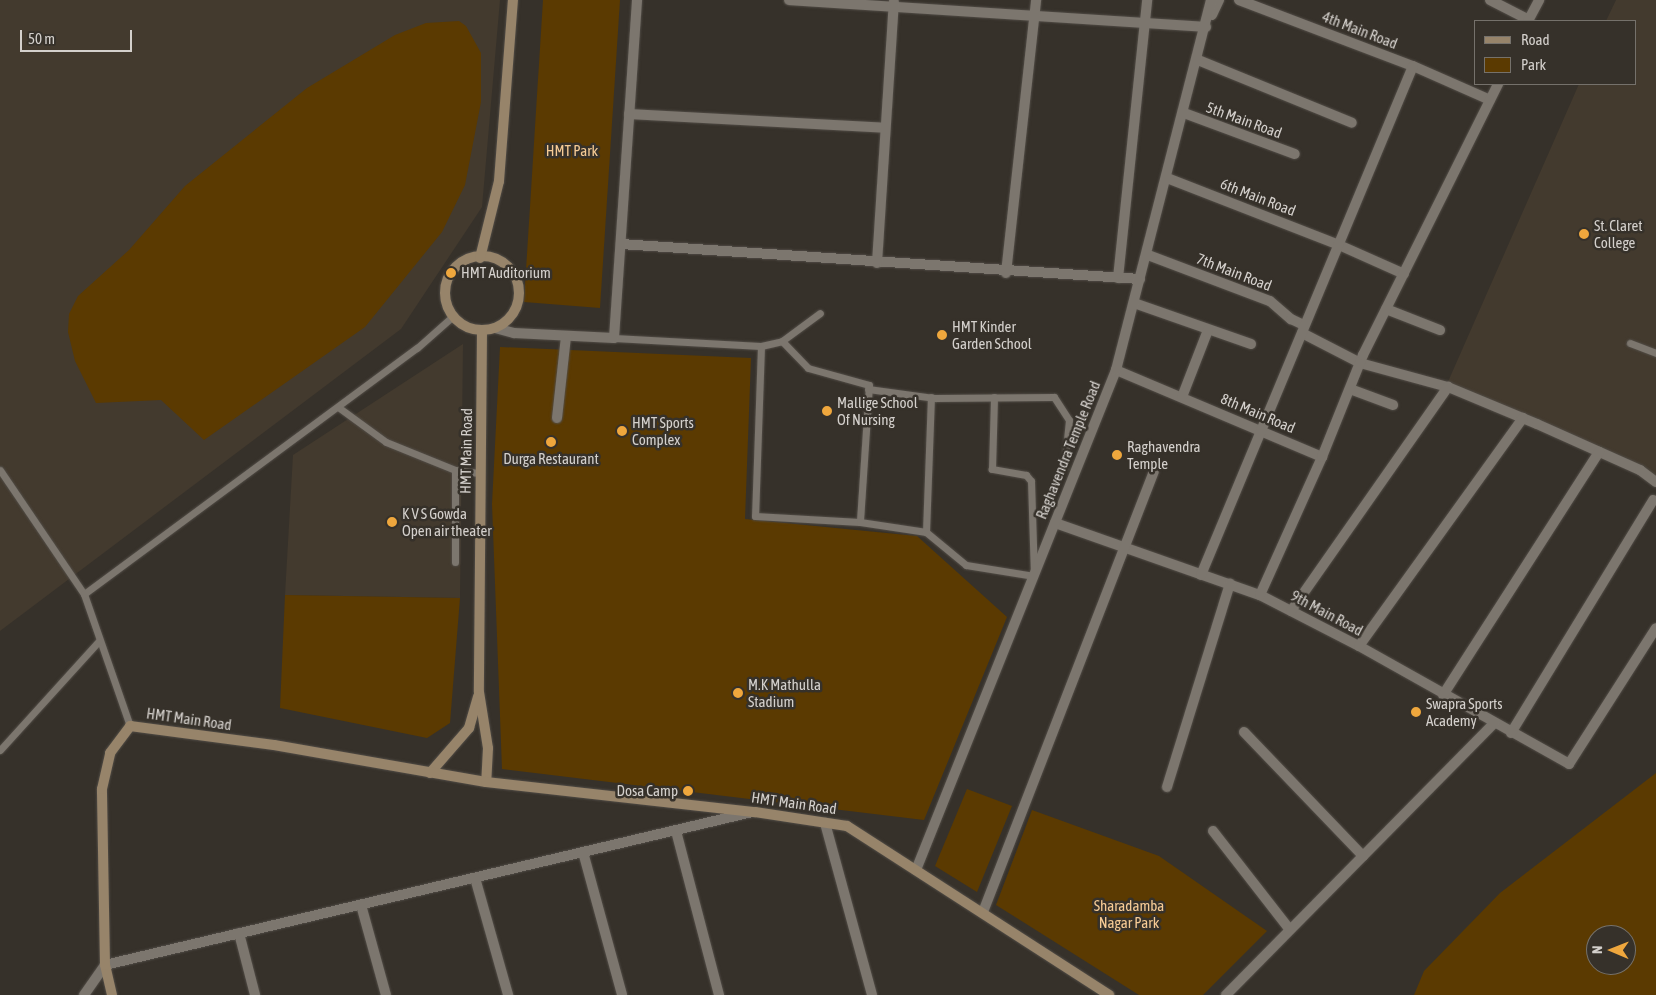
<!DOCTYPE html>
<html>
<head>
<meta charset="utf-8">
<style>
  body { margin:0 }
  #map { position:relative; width:1656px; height:995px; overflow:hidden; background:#36312a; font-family:"Asap Condensed",sans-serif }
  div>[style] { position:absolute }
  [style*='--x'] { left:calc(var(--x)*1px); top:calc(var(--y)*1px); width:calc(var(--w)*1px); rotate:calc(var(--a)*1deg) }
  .built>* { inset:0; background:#433a2e }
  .green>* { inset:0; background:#5b3a01 }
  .roads { filter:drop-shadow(0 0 1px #514c46) drop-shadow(0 0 1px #514c46) }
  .lane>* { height:7px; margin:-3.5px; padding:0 3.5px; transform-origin:3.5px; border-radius:3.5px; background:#7c766e }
  .street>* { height:10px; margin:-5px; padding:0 5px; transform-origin:5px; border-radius:5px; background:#7c766e }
  .secondary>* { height:10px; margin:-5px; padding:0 5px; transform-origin:5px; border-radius:5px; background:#97846a }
  .secondary>.ring { margin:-5px; padding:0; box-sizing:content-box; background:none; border:10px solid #97846a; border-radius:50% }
  .dots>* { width:14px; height:14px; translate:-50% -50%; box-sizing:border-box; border:2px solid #36312a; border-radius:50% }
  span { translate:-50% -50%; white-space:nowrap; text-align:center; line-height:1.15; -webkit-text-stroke:5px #36312a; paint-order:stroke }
  .street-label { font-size:15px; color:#d4d0cc }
  .park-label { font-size:15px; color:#f6cb95 }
  .poi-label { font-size:15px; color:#d4d0cc }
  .left { translate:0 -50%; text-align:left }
  .right { translate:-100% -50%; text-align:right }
  .legend { position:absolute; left:1474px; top:20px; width:162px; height:65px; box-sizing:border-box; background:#36312a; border:1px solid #75716b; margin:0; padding:6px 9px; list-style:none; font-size:15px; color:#d4d0cc }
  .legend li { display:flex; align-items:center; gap:10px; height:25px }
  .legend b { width:25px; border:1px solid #75716b }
  .north { position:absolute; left:1586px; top:925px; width:50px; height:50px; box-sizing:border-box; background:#36312a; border:1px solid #75716b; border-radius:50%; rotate:271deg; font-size:14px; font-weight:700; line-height:20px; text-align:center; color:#d4d0cc }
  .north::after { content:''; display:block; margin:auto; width:18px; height:22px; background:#efa73d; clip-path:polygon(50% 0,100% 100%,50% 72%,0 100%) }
  .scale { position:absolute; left:20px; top:30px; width:112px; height:22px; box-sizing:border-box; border:2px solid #d4d0cc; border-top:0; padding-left:6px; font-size:15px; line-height:18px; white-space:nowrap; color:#d4d0cc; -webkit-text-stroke:4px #36312a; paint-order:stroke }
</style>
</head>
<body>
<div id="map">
  <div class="built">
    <div style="clip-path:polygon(0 0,500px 0,482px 207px,401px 329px,0 631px)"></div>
    <div style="clip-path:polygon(1616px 0,1656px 0,1656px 487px,1639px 470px,1447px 384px,1579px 84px,1635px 84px,1635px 21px,1606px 21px)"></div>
    <div style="clip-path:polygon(463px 344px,460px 598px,285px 595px,293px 455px)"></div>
  </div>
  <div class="green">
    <div style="clip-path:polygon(543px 0,620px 0,600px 308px,524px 302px)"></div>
    <div style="clip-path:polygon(459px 21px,466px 26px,481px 53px,481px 102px,465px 185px,442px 232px,365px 327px,204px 440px,161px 400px,96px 403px,75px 361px,68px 332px,69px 314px,78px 296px,129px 250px,185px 186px,307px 88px,395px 35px,426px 23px)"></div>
    <div style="clip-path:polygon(500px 347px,751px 358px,745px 519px,917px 536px,1007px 617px,924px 820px,502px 769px,492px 504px)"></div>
    <div style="clip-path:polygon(285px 595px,460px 598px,450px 723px,427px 738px,280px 708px)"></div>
    <div style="clip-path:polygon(evenodd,1656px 773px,1656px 995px,1414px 995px,1424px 971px,1500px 893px,1656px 773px,1596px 935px,1626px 935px,1626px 965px,1596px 965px,1596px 935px)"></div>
    <div style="clip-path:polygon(967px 789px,1012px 806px,977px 892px,935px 866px)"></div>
    <div style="clip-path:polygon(1032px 810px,1159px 856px,1267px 931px,1203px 995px,1139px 995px,996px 905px)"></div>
  </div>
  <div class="roads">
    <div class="lane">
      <div style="--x:614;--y:338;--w:147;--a:3.1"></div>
      <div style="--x:761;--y:346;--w:22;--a:-13"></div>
      <div style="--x:782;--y:341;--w:47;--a:-36.4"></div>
      <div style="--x:782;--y:341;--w:37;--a:46"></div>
      <div style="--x:808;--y:368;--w:63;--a:15.6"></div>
      <div style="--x:869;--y:385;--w:137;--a:93.8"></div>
      <div style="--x:1630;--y:343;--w:28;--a:21"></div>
      <div style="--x:761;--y:346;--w:170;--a:92"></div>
      <div style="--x:755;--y:516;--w:105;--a:3.3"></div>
      <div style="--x:860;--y:522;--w:67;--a:8.6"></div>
      <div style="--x:926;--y:532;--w:52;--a:39.5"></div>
      <div style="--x:966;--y:565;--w:69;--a:9.2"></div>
      <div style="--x:1034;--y:576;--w:95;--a:-91.8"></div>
      <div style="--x:1031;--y:481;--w:8;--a:-130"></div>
      <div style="--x:1026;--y:475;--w:35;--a:-170"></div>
      <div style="--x:992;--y:469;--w:72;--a:-88.4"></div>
      <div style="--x:868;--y:389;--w:68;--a:7.7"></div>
      <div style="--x:935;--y:398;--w:119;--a:-0.5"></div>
      <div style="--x:1054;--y:397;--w:27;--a:57"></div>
      <div style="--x:1069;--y:420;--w:48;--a:95.9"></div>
      <div style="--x:338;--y:407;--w:59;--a:36.1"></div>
      <div style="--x:386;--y:442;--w:74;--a:22.1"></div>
      <div style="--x:455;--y:470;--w:26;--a:7"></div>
      <div style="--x:0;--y:470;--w:150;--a:55.9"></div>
      <div style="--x:84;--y:594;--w:140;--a:70.8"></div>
      <div style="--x:926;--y:532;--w:135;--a:-87.9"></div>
      <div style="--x:455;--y:562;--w:92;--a:-90"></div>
      <div style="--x:84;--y:594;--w:414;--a:-36.5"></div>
      <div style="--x:417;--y:348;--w:48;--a:-41.6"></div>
      <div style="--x:0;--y:750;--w:147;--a:-47.8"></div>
    </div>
    <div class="street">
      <div style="--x:789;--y:0;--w:418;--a:3.7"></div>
      <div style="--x:1239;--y:0;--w:186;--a:20.8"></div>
      <div style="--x:1413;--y:66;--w:84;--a:23.8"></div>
      <div style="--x:1490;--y:0;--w:44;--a:27.1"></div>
      <div style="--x:1212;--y:15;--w:17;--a:-65"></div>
      <div style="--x:1528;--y:21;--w:24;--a:-62"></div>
      <div style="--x:1198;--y:60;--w:166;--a:22.2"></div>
      <div style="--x:1184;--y:113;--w:118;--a:20.3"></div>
      <div style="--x:629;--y:114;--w:256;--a:3.1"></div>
      <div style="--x:1167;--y:178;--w:185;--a:21.3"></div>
      <div style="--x:1339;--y:245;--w:71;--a:24"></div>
      <div style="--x:621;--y:244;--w:520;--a:3.86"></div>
      <div style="--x:1148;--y:255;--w:130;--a:20.7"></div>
      <div style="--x:1270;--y:301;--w:28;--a:41"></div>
      <div style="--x:1291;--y:319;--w:14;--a:25"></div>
      <div style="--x:877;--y:263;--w:262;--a:-86.3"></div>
      <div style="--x:1006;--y:273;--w:275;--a:-83.7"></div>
      <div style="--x:1118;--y:278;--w:280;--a:-84"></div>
      <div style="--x:1134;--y:303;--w:124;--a:19.3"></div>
      <div style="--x:1386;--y:309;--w:58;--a:21.3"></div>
      <div style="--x:495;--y:328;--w:20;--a:15"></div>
      <div style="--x:514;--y:333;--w:100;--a:2.9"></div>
      <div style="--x:614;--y:338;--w:339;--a:-86.1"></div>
      <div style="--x:1302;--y:333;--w:65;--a:27.3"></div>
      <div style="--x:1360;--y:363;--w:91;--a:15.3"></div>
      <div style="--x:1448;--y:387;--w:96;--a:22.6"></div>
      <div style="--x:1537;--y:424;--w:113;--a:24.1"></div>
      <div style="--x:1640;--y:470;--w:20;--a:37"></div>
      <div style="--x:1116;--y:370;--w:224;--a:22.9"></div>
      <div style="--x:1350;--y:389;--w:46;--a:20.4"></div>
      <div style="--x:1182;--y:397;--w:72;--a:-68.8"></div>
      <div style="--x:557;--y:418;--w:82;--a:-83.7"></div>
      <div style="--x:1055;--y:523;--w:217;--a:19.4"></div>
      <div style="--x:1260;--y:595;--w:111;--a:27.3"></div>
      <div style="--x:1359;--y:646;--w:241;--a:29.3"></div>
      <div style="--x:1569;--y:764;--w:161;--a:-57.4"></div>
      <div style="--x:1201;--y:575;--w:551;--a:-67.39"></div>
      <div style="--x:1260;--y:595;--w:151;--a:-65.8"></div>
      <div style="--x:1322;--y:457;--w:110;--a:-68.1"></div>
      <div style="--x:1363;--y:355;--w:303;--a:-63.5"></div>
      <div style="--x:1291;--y:611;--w:274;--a:-55"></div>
      <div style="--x:1359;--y:646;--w:281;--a:-54.3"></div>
      <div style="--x:1443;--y:695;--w:289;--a:-57.3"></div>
      <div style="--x:1244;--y:732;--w:172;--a:46.2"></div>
      <div style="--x:1511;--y:733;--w:273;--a:-58.6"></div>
      <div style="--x:1167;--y:787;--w:213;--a:-72.8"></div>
      <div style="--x:825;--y:823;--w:178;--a:74.7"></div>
      <div style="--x:676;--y:831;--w:170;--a:75.3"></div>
      <div style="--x:1213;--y:831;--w:125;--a:52.1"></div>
      <div style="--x:583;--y:852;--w:148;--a:74.7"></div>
      <div style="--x:916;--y:870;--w:539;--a:-68.2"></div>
      <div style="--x:1116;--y:370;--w:382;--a:-75.6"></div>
      <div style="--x:475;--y:878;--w:122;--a:74.2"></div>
      <div style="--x:361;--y:905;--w:93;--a:74.5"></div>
      <div style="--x:983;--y:912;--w:472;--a:-68.8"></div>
      <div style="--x:239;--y:933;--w:64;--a:75.5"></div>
      <div style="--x:84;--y:995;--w:37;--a:-55"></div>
      <div style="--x:105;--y:965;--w:665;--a:-13.3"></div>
      <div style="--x:1226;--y:995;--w:382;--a:-45.4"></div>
    </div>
    <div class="secondary">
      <div class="ring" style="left:445px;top:256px;width:64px;height:64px"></div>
      <div style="--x:480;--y:258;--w:79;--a:-76.1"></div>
      <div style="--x:499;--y:181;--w:182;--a:-85.6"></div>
      <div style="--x:482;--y:330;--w:362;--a:90.5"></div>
      <div style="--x:479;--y:692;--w:57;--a:80.9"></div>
      <div style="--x:488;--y:748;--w:34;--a:93"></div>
      <div style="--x:430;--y:773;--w:60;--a:-49.1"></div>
      <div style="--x:469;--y:728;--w:33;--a:-74"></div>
      <div style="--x:112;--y:995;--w:31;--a:-103"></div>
      <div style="--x:105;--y:965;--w:176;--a:-91"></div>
      <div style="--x:102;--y:789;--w:37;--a:-77"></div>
      <div style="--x:110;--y:753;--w:34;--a:-53"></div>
      <div style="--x:130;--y:726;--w:145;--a:7.5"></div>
      <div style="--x:274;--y:745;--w:215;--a:9.9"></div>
      <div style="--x:486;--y:782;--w:271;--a:6.4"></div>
      <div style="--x:755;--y:812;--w:93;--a:8.7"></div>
      <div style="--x:847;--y:826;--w:312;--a:32.8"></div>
    </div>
  </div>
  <div class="dots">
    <div style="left:1584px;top:234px;background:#efa73d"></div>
    <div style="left:451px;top:273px;background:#efa73d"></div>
    <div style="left:942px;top:335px;background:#efa73d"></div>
    <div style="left:827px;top:411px;background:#efa73d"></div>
    <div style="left:622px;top:431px;background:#efa73d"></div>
    <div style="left:551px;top:442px;background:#efa73d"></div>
    <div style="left:1117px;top:455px;background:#efa73d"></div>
    <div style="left:392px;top:522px;background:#efa73d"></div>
    <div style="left:738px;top:693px;background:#efa73d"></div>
    <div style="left:1416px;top:712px;background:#efa73d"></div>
    <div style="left:688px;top:791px;background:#efa73d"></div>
  </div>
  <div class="street-label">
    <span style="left:1360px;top:30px;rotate:21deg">4th Main Road</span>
    <span style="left:1244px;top:120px;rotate:20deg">5th Main Road</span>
    <span style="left:1258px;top:197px;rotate:21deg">6th Main Road</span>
    <span style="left:1234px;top:272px;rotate:21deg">7th Main Road</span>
    <span style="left:1258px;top:413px;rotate:23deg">8th Main Road</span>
    <span style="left:1068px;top:450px;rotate:-68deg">Raghavendra Temple Road</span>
    <span style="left:466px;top:451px;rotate:-89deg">HMT Main Road</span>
    <span style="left:1327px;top:613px;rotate:28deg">9th Main Road</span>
    <span style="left:189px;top:719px;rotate:8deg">HMT Main Road</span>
    <span style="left:794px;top:803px;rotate:8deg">HMT Main Road</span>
  </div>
  <div class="park-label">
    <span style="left:572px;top:151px">HMT Park</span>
    <span style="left:1129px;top:914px">Sharadamba<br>Nagar Park</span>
  </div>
  <div class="poi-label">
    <span class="left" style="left:1594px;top:234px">St. Claret<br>College</span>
    <span class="left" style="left:461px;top:273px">HMT Auditorium</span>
    <span class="left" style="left:952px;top:335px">HMT Kinder<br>Garden School</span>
    <span class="left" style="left:837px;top:411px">Mallige School<br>Of Nursing</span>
    <span class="left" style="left:632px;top:431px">HMT Sports<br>Complex</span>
    <span class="left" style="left:1127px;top:455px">Raghavendra<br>Temple</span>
    <span style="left:551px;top:459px">Durga Restaurant</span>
    <span class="left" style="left:402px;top:522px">K V S Gowda<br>Open air theater</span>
    <span class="left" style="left:748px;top:693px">M.K Mathulla<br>Stadium</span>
    <span class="left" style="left:1426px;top:712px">Swapra Sports<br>Academy</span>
    <span class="right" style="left:678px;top:791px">Dosa Camp</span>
  </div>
  <ul class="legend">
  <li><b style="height:6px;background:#97846a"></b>Road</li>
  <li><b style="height:14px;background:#5b3a01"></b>Park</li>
  </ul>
  <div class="north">N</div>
  <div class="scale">50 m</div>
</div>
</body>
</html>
